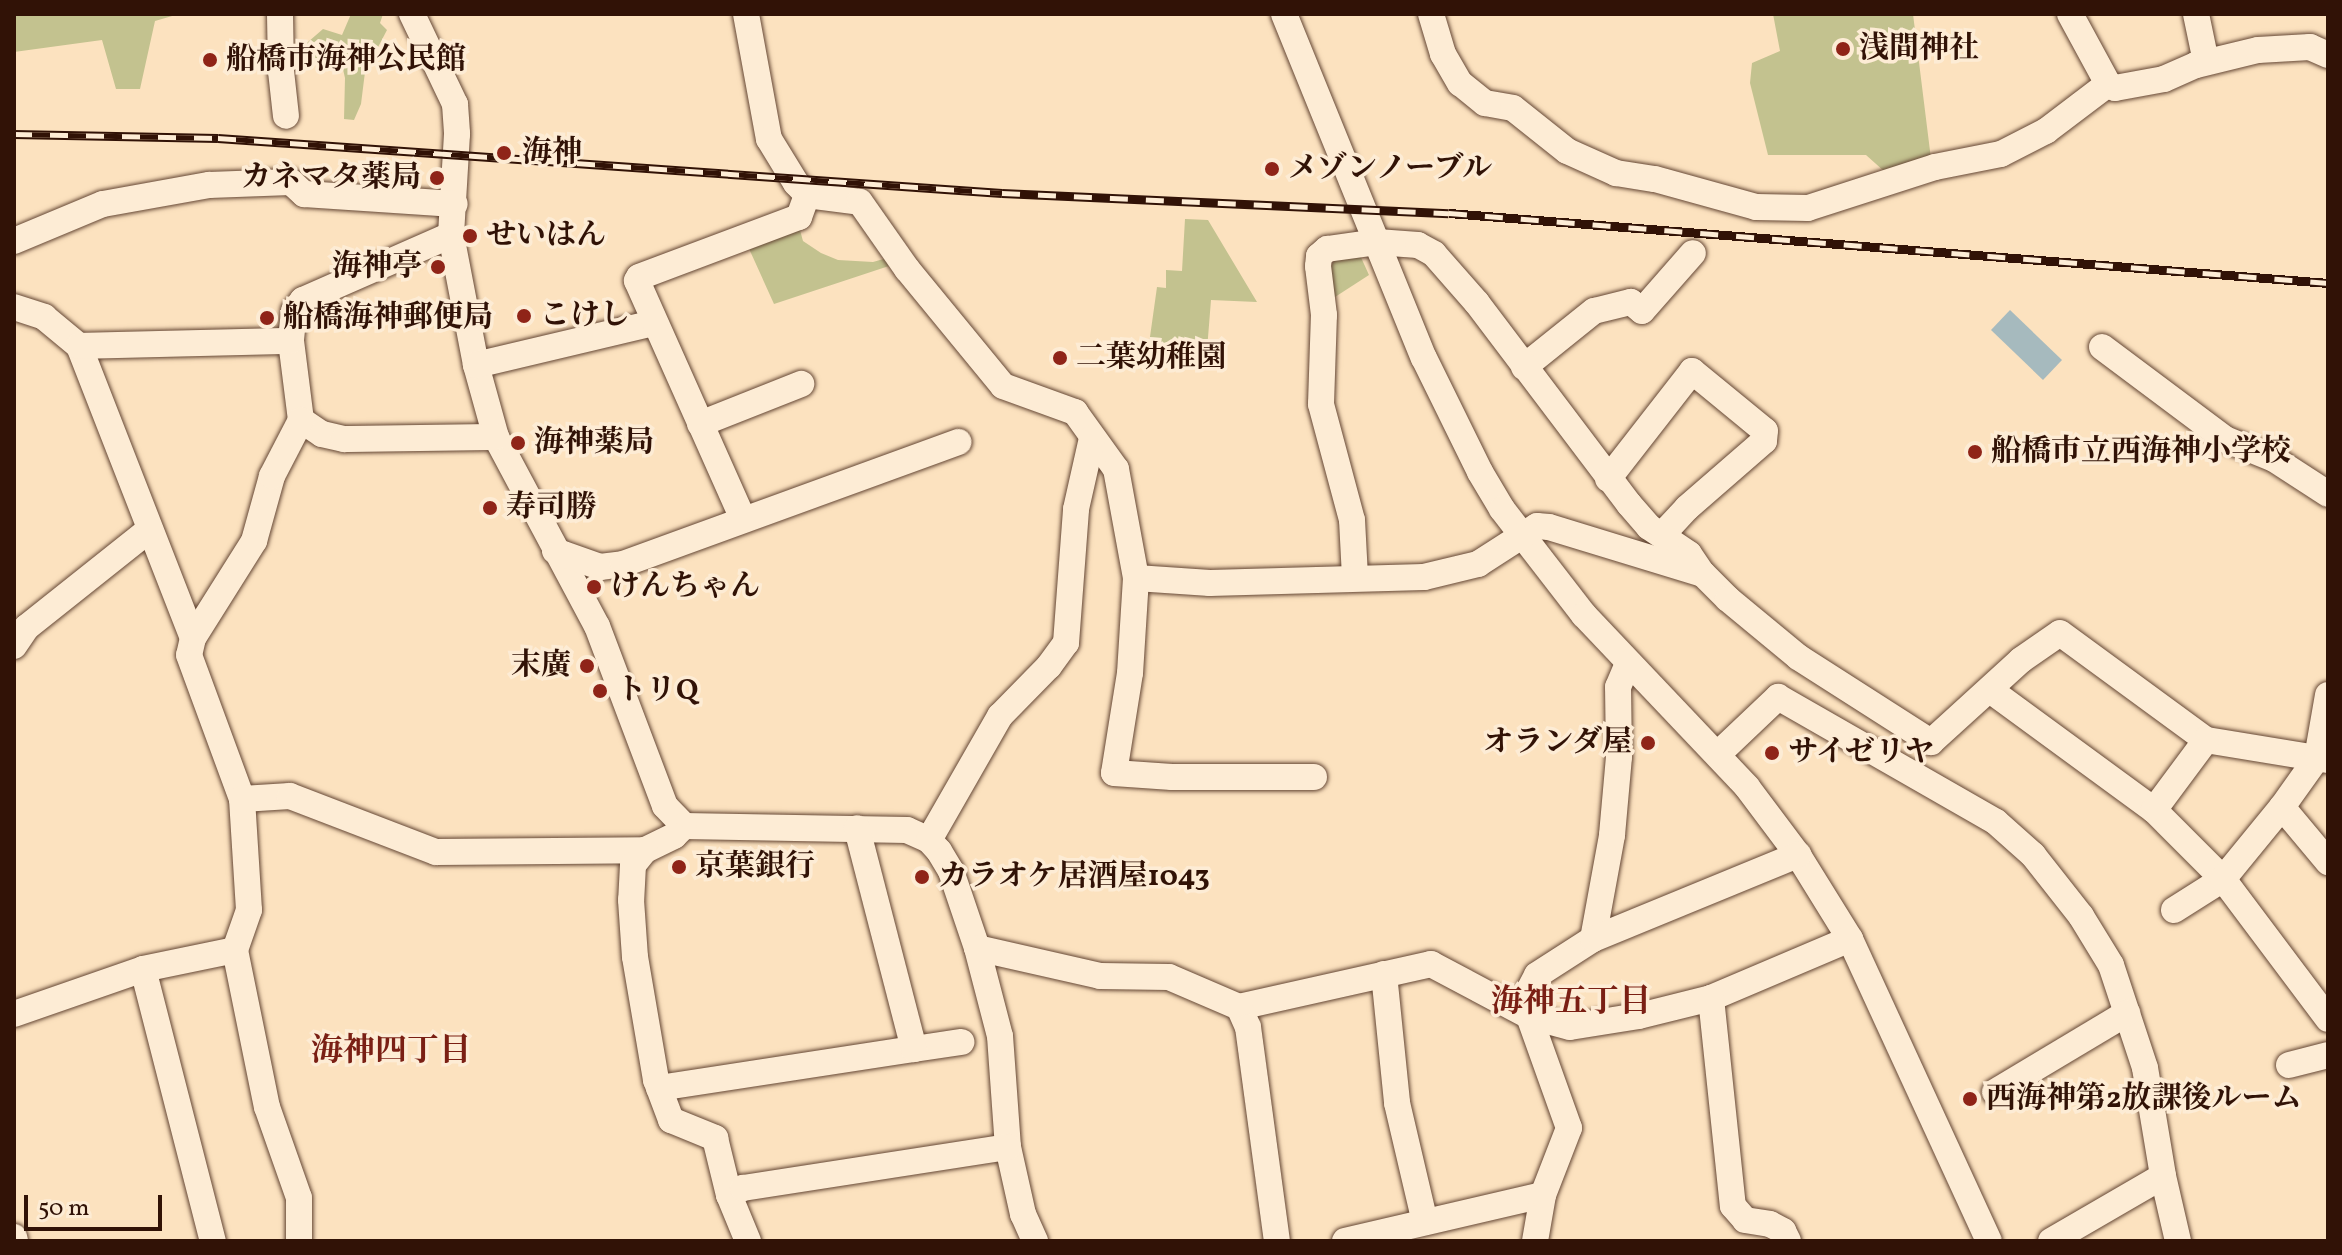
<!DOCTYPE html>
<html>
<head>
<meta charset="utf-8">
<style>
  body { margin:0 }
  #map { position:relative; width:2342px; height:1255px; overflow:hidden; background:#fce2bf; font-family:Vollkorn,"Noto Serif JP",serif }
  div>[style] { position:absolute }
  [style*='--x'] { left:calc(var(--x)*1px); top:calc(var(--y)*1px); width:calc(var(--w)*1px); rotate:calc(var(--a)*1deg) }
  .green>* { inset:0; background:#c3c28f }
  .water>* { inset:0; background:#a6babe }
  .roads { filter:drop-shadow(0 0 2px #644634) drop-shadow(0 0 2px #644634) }
  .minor>* { height:26px; margin:-13px; padding:0 13px; transform-origin:13px; border-radius:13px; background:#fdecd5 }
  .rail>* { height:9px; margin-top:-4.5px; transform-origin:0; background:repeating-linear-gradient(90deg,#fdecd5 0 18px,#311206 0 36px); box-sizing:border-box; border-block:2px solid #311206 }
  .dots>* { width:22px; height:22px; translate:-50% -50%; box-sizing:border-box; border:4px solid #fdecd5; border-radius:50% }
  span { translate:-50% -50%; white-space:nowrap; text-align:center; line-height:1.15; -webkit-text-stroke:7px #fdecd5; paint-order:stroke }
  .poi-label { font-size:30px; color:#311206; font-weight:700 }
  .left { translate:0 -50%; text-align:left }
  .right { translate:-100% -50%; text-align:right }
  .neighbourhood-label { font-size:32px; color:#7a1f14; font-weight:700 }
  .frame { position:absolute; inset:0; border:16px solid #311206; pointer-events:none }
  .scale { position:absolute; left:24px; top:1195px; width:138px; height:36px; box-sizing:border-box; border:4px solid #311206; border-top:0; padding-left:10px; font-size:24px; line-height:28px; white-space:nowrap; color:#311206; -webkit-text-stroke:6px #fdecd5; paint-order:stroke }
</style>
</head>
<body>
<div id="map">
  <div class="green">
    <div style="clip-path:polygon(14px 14px,179px 14px,155px 21px,140px 89px,116px 89px,102px 40px,14px 52px)"></div>
    <div style="clip-path:polygon(351px 14px,383px 14px,380px 23px,387px 30px,365px 72px,361px 104px,354px 120px,344px 119px,345px 78px,340px 56px,300px 63px,295px 47px,308px 42px,323px 29px,342px 35px)"></div>
    <div style="clip-path:polygon(1773px 14px,1913px 14px,1931px 159px,1885px 172px,1866px 155px,1768px 155px,1750px 83px,1752px 63px,1780px 51px)"></div>
    <div style="clip-path:polygon(1185px 219px,1208px 220px,1257px 302px,1211px 300px,1207px 350px,1148px 351px,1157px 287px,1166px 288px,1166px 270px,1182px 271px)"></div>
    <div style="clip-path:polygon(798px 223px,803px 241px,821px 253px,838px 260px,873px 262px,894px 256px,898px 263px,774px 304px,746px 242px)"></div>
    <div style="clip-path:polygon(1359px 253px,1369px 275px,1335px 297px,1330px 268px,1335px 259px)"></div>
  </div>
  <div class="water">
    <div style="clip-path:polygon(2010px 310px,2062px 360px,2043px 380px,1991px 330px)"></div>
  </div>
  <div class="roads">
    <div class="minor">
      <div style="--x:280;--y:14;--w:57;--a:89"></div>
      <div style="--x:281;--y:71;--w:45;--a:83.7"></div>
      <div style="--x:412;--y:14;--w:100;--a:64.5"></div>
      <div style="--x:455;--y:104;--w:30;--a:86"></div>
      <div style="--x:457;--y:134;--w:101;--a:93.4"></div>
      <div style="--x:451;--y:235;--w:132;--a:79.1"></div>
      <div style="--x:476;--y:365;--w:75;--a:74.5"></div>
      <div style="--x:496;--y:437;--w:214;--a:61.9"></div>
      <div style="--x:597;--y:626;--w:192;--a:69.3"></div>
      <div style="--x:665;--y:806;--w:28;--a:46"></div>
      <div style="--x:684;--y:826;--w:223;--a:1"></div>
      <div style="--x:907;--y:830;--w:24;--a:24"></div>
      <div style="--x:929;--y:840;--w:15;--a:48"></div>
      <div style="--x:939;--y:851;--w:23;--a:59"></div>
      <div style="--x:951;--y:871;--w:81;--a:71.3"></div>
      <div style="--x:977;--y:948;--w:91;--a:75.4"></div>
      <div style="--x:1000;--y:1036;--w:111;--a:85.9"></div>
      <div style="--x:1008;--y:1147;--w:69;--a:77.4"></div>
      <div style="--x:1023;--y:1214;--w:30;--a:66"></div>
      <div style="--x:746;--y:14;--w:127;--a:79.6"></div>
      <div style="--x:769;--y:139;--w:52;--a:58.5"></div>
      <div style="--x:796;--y:183;--w:16;--a:47"></div>
      <div style="--x:807;--y:195;--w:53;--a:7.5"></div>
      <div style="--x:860;--y:202;--w:82;--a:55"></div>
      <div style="--x:907;--y:269;--w:151;--a:50.6"></div>
      <div style="--x:1003;--y:386;--w:77;--a:19.9"></div>
      <div style="--x:1075;--y:412;--w:70;--a:54.3"></div>
      <div style="--x:1116;--y:469;--w:111;--a:79.6"></div>
      <div style="--x:1136;--y:578;--w:95;--a:93.6"></div>
      <div style="--x:1130;--y:673;--w:101;--a:99.1"></div>
      <div style="--x:1114;--y:773;--w:58;--a:3.9"></div>
      <div style="--x:1172;--y:777;--w:142;--a:0"></div>
      <div style="--x:1284;--y:14;--w:371;--a:67.9"></div>
      <div style="--x:1424;--y:358;--w:127;--a:63.8"></div>
      <div style="--x:1480;--y:472;--w:43;--a:59.3"></div>
      <div style="--x:1502;--y:509;--w:134;--a:52.3"></div>
      <div style="--x:1584;--y:615;--w:237;--a:46.5"></div>
      <div style="--x:1747;--y:787;--w:85;--a:53.1"></div>
      <div style="--x:1798;--y:855;--w:99;--a:58.2"></div>
      <div style="--x:1850;--y:939;--w:332;--a:65.3"></div>
      <div style="--x:1431;--y:14;--w:42;--a:73.3"></div>
      <div style="--x:1443;--y:54;--w:34;--a:60"></div>
      <div style="--x:1460;--y:83;--w:32;--a:39"></div>
      <div style="--x:1485;--y:103;--w:28;--a:10"></div>
      <div style="--x:1513;--y:108;--w:69;--a:38.5"></div>
      <div style="--x:1567;--y:151;--w:54;--a:24.2"></div>
      <div style="--x:1616;--y:173;--w:39;--a:9"></div>
      <div style="--x:1655;--y:179;--w:105;--a:15.5"></div>
      <div style="--x:1756;--y:207;--w:52;--a:1.1"></div>
      <div style="--x:1808;--y:208;--w:133;--a:-17.9"></div>
      <div style="--x:1935;--y:167;--w:67;--a:-11.1"></div>
      <div style="--x:2001;--y:154;--w:51;--a:-27.1"></div>
      <div style="--x:2046;--y:131;--w:78;--a:-37.2"></div>
      <div style="--x:2070;--y:14;--w:80;--a:61.5"></div>
      <div style="--x:2108;--y:84;--w:8;--a:30"></div>
      <div style="--x:2115;--y:88;--w:50;--a:-10.4"></div>
      <div style="--x:2164;--y:79;--w:35;--a:-24"></div>
      <div style="--x:2196;--y:65;--w:64;--a:-13.6"></div>
      <div style="--x:2258;--y:50;--w:52;--a:-3.3"></div>
      <div style="--x:2310;--y:47;--w:20;--a:24"></div>
      <div style="--x:2196;--y:14;--w:49;--a:78.2"></div>
      <div style="--x:451;--y:235;--w:162;--a:156.3"></div>
      <div style="--x:303;--y:300;--w:14;--a:129"></div>
      <div style="--x:294;--y:311;--w:30;--a:96"></div>
      <div style="--x:291;--y:341;--w:80;--a:82.8"></div>
      <div style="--x:301;--y:420;--w:25;--a:34"></div>
      <div style="--x:322;--y:434;--w:23;--a:13"></div>
      <div style="--x:344;--y:439;--w:152;--a:-0.8"></div>
      <div style="--x:14;--y:241;--w:96;--a:-22.6"></div>
      <div style="--x:103;--y:204;--w:108;--a:-10.2"></div>
      <div style="--x:209;--y:185;--w:82;--a:-2.1"></div>
      <div style="--x:291;--y:182;--w:18;--a:43"></div>
      <div style="--x:304;--y:194;--w:151;--a:3.8"></div>
      <div style="--x:14;--y:307;--w:32;--a:18"></div>
      <div style="--x:44;--y:317;--w:45;--a:39.6"></div>
      <div style="--x:79;--y:346;--w:313;--a:68.7"></div>
      <div style="--x:193;--y:638;--w:17;--a:103"></div>
      <div style="--x:189;--y:655;--w:153;--a:69.8"></div>
      <div style="--x:242;--y:799;--w:111;--a:86.4"></div>
      <div style="--x:249;--y:910;--w:42;--a:109.3"></div>
      <div style="--x:235;--y:950;--w:160;--a:78.5"></div>
      <div style="--x:267;--y:1107;--w:96;--a:70.6"></div>
      <div style="--x:299;--y:1198;--w:43;--a:90"></div>
      <div style="--x:79;--y:346;--w:212;--a:-1.4"></div>
      <div style="--x:2102;--y:347;--w:154;--a:36.8"></div>
      <div style="--x:2225;--y:439;--w:53;--a:22.2"></div>
      <div style="--x:2274;--y:459;--w:64;--a:32.9"></div>
      <div style="--x:476;--y:365;--w:183;--a:-13.3"></div>
      <div style="--x:1524;--y:367;--w:90;--a:-38.7"></div>
      <div style="--x:1594;--y:311;--w:38;--a:-14"></div>
      <div style="--x:1631;--y:302;--w:14;--a:39"></div>
      <div style="--x:1642;--y:311;--w:77;--a:-48.7"></div>
      <div style="--x:700;--y:424;--w:109;--a:-21.6"></div>
      <div style="--x:1608;--y:479;--w:137;--a:-52.1"></div>
      <div style="--x:1692;--y:371;--w:94;--a:39.4"></div>
      <div style="--x:1765;--y:431;--w:10;--a:96"></div>
      <div style="--x:1764;--y:441;--w:102;--a:139"></div>
      <div style="--x:1687;--y:508;--w:37;--a:133"></div>
      <div style="--x:743;--y:519;--w:261;--a:-114"></div>
      <div style="--x:637;--y:281;--w:4;--a:-63"></div>
      <div style="--x:639;--y:277;--w:171;--a:-20.6"></div>
      <div style="--x:799;--y:217;--w:23;--a:-70"></div>
      <div style="--x:555;--y:551;--w:48;--a:19.6"></div>
      <div style="--x:600;--y:567;--w:23;--a:-7"></div>
      <div style="--x:623;--y:564;--w:357;--a:-20"></div>
      <div style="--x:1355;--y:577;--w:57;--a:-93"></div>
      <div style="--x:1352;--y:520;--w:120;--a:-105"></div>
      <div style="--x:1321;--y:404;--w:89;--a:-88.1"></div>
      <div style="--x:1324;--y:315;--w:49;--a:-97"></div>
      <div style="--x:1318;--y:266;--w:10;--a:-84"></div>
      <div style="--x:1319;--y:256;--w:11;--a:-41"></div>
      <div style="--x:1327;--y:249;--w:50;--a:-8"></div>
      <div style="--x:1377;--y:242;--w:41;--a:4.2"></div>
      <div style="--x:1418;--y:245;--w:18;--a:29"></div>
      <div style="--x:1434;--y:254;--w:65;--a:48.7"></div>
      <div style="--x:1477;--y:303;--w:252;--a:52.9"></div>
      <div style="--x:1629;--y:504;--w:30;--a:49"></div>
      <div style="--x:1649;--y:527;--w:48;--a:34"></div>
      <div style="--x:1689;--y:554;--w:22;--a:56"></div>
      <div style="--x:1136;--y:578;--w:74;--a:3.9"></div>
      <div style="--x:1210;--y:583;--w:214;--a:-1.6"></div>
      <div style="--x:1424;--y:577;--w:56;--a:-13.5"></div>
      <div style="--x:1478;--y:564;--w:70;--a:-32.8"></div>
      <div style="--x:1537;--y:526;--w:12;--a:5"></div>
      <div style="--x:1549;--y:527;--w:161;--a:17"></div>
      <div style="--x:1703;--y:574;--w:35;--a:45"></div>
      <div style="--x:1728;--y:599;--w:91;--a:39.6"></div>
      <div style="--x:1798;--y:657;--w:158;--a:32.6"></div>
      <div style="--x:1931;--y:742;--w:122;--a:-42.3"></div>
      <div style="--x:2021;--y:660;--w:47;--a:-34.7"></div>
      <div style="--x:2060;--y:633;--w:181;--a:36.2"></div>
      <div style="--x:2206;--y:740;--w:124;--a:9.3"></div>
      <div style="--x:193;--y:638;--w:115;--a:-57.8"></div>
      <div style="--x:254;--y:541;--w:67;--a:-74.5"></div>
      <div style="--x:272;--y:476;--w:63;--a:-62.6"></div>
      <div style="--x:14;--y:646;--w:23;--a:-56"></div>
      <div style="--x:27;--y:627;--w:157;--a:-38.5"></div>
      <div style="--x:1990;--y:690;--w:203;--a:36.2"></div>
      <div style="--x:2154;--y:810;--w:98;--a:45"></div>
      <div style="--x:2223;--y:879;--w:175;--a:53.1"></div>
      <div style="--x:1718;--y:754;--w:83;--a:-43.5"></div>
      <div style="--x:1778;--y:697;--w:251;--a:29.8"></div>
      <div style="--x:1996;--y:822;--w:50;--a:41.7"></div>
      <div style="--x:2033;--y:855;--w:78;--a:51.8"></div>
      <div style="--x:2081;--y:916;--w:57;--a:58.5"></div>
      <div style="--x:2111;--y:965;--w:108;--a:71.7"></div>
      <div style="--x:2145;--y:1068;--w:109;--a:80.5"></div>
      <div style="--x:2163;--y:1176;--w:67;--a:77"></div>
      <div style="--x:242;--y:799;--w:48;--a:-3.6"></div>
      <div style="--x:290;--y:796;--w:156;--a:21"></div>
      <div style="--x:436;--y:852;--w:209;--a:-0.5"></div>
      <div style="--x:2282;--y:807;--w:72;--a:50.1"></div>
      <div style="--x:2154;--y:810;--w:87;--a:-53.4"></div>
      <div style="--x:684;--y:826;--w:14;--a:135"></div>
      <div style="--x:674;--y:836;--w:32;--a:154"></div>
      <div style="--x:645;--y:850;--w:19;--a:129"></div>
      <div style="--x:633;--y:865;--w:35;--a:93"></div>
      <div style="--x:631;--y:900;--w:57;--a:86"></div>
      <div style="--x:635;--y:957;--w:125;--a:80.3"></div>
      <div style="--x:656;--y:1080;--w:43;--a:69.4"></div>
      <div style="--x:671;--y:1120;--w:48;--a:22.2"></div>
      <div style="--x:715;--y:1138;--w:59;--a:76.2"></div>
      <div style="--x:729;--y:1195;--w:50;--a:67.6"></div>
      <div style="--x:929;--y:840;--w:143;--a:-60.2"></div>
      <div style="--x:1000;--y:716;--w:70;--a:-45.6"></div>
      <div style="--x:1049;--y:666;--w:29;--a:-54"></div>
      <div style="--x:1066;--y:643;--w:134;--a:-85.7"></div>
      <div style="--x:1076;--y:509;--w:73;--a:-77.3"></div>
      <div style="--x:2174;--y:910;--w:58;--a:-32.3"></div>
      <div style="--x:2223;--y:879;--w:93;--a:-50.7"></div>
      <div style="--x:2282;--y:807;--w:60;--a:-54.5"></div>
      <div style="--x:2317;--y:758;--w:64;--a:-80.1"></div>
      <div style="--x:1593;--y:939;--w:106;--a:-79.6"></div>
      <div style="--x:1612;--y:835;--w:78;--a:-84.9"></div>
      <div style="--x:1619;--y:757;--w:70;--a:-90.8"></div>
      <div style="--x:1618;--y:687;--w:26;--a:-67"></div>
      <div style="--x:977;--y:948;--w:126;--a:12.8"></div>
      <div style="--x:1100;--y:976;--w:69;--a:0.8"></div>
      <div style="--x:1169;--y:977;--w:76;--a:23.2"></div>
      <div style="--x:1239;--y:1007;--w:197;--a:-12.6"></div>
      <div style="--x:1431;--y:964;--w:111;--a:28"></div>
      <div style="--x:1529;--y:1016;--w:42;--a:15"></div>
      <div style="--x:1570;--y:1027;--w:70;--a:-9.1"></div>
      <div style="--x:1639;--y:1016;--w:74;--a:-14"></div>
      <div style="--x:1711;--y:998;--w:151;--a:-23"></div>
      <div style="--x:143;--y:969;--w:281;--a:75.6"></div>
      <div style="--x:1384;--y:974;--w:130;--a:84.2"></div>
      <div style="--x:1397;--y:1103;--w:122;--a:76.8"></div>
      <div style="--x:1711;--y:998;--w:209;--a:84"></div>
      <div style="--x:1733;--y:1206;--w:18;--a:49"></div>
      <div style="--x:1745;--y:1220;--w:25;--a:9"></div>
      <div style="--x:1770;--y:1224;--w:15;--a:28"></div>
      <div style="--x:1783;--y:1231;--w:11;--a:63"></div>
      <div style="--x:1239;--y:1007;--w:22;--a:66"></div>
      <div style="--x:1248;--y:1027;--w:216;--a:82.3"></div>
      <div style="--x:14;--y:1014;--w:137;--a:-19.2"></div>
      <div style="--x:143;--y:969;--w:94;--a:-11.7"></div>
      <div style="--x:914;--y:1049;--w:48;--a:-8.5"></div>
      <div style="--x:2289;--y:1065;--w:40;--a:-14.4"></div>
      <div style="--x:659;--y:1088;--w:258;--a:-8.7"></div>
      <div style="--x:914;--y:1049;--w:228;--a:-104.5"></div>
      <div style="--x:1995;--y:1092;--w:154;--a:-30.9"></div>
      <div style="--x:729;--y:1195;--w:16;--a:-27"></div>
      <div style="--x:743;--y:1188;--w:268;--a:-8.8"></div>
      <div style="--x:14;--y:1237;--w:4;--a:76"></div>
      <div style="--x:1345;--y:1241;--w:203;--a:-13.1"></div>
      <div style="--x:1535;--y:1241;--w:47;--a:-80.1"></div>
      <div style="--x:1543;--y:1195;--w:72;--a:-68.8"></div>
      <div style="--x:1569;--y:1128;--w:119;--a:-109.7"></div>
      <div style="--x:1529;--y:1016;--w:22;--a:-95"></div>
      <div style="--x:1527;--y:994;--w:21;--a:-62"></div>
      <div style="--x:1537;--y:975;--w:67;--a:-32.7"></div>
      <div style="--x:1593;--y:939;--w:222;--a:-22.3"></div>
      <div style="--x:2051;--y:1241;--w:129;--a:-30.1"></div>
    </div>
  </div>
  <div class="rail">
    <div style="--x:14;--y:134;--w:204;--a:1.1"></div>
    <div style="--x:218;--y:138;--w:786;--a:4.01"></div>
    <div style="--x:1002;--y:193;--w:447;--a:2.6"></div>
    <div style="--x:1449;--y:213;--w:882;--a:4.55"></div>
  </div>
  <div class="dots">
    <div style="left:1843px;top:49px;background:#8f2418"></div>
    <div style="left:210px;top:60px;background:#8f2418"></div>
    <div style="left:504px;top:153px;background:#8f2418"></div>
    <div style="left:1272px;top:169px;background:#8f2418"></div>
    <div style="left:437px;top:178px;background:#8f2418"></div>
    <div style="left:470px;top:236px;background:#8f2418"></div>
    <div style="left:438px;top:267px;background:#8f2418"></div>
    <div style="left:524px;top:316px;background:#8f2418"></div>
    <div style="left:267px;top:318px;background:#8f2418"></div>
    <div style="left:1060px;top:358px;background:#8f2418"></div>
    <div style="left:518px;top:443px;background:#8f2418"></div>
    <div style="left:1975px;top:452px;background:#8f2418"></div>
    <div style="left:490px;top:508px;background:#8f2418"></div>
    <div style="left:594px;top:587px;background:#8f2418"></div>
    <div style="left:587px;top:666px;background:#8f2418"></div>
    <div style="left:600px;top:691px;background:#8f2418"></div>
    <div style="left:1648px;top:743px;background:#8f2418"></div>
    <div style="left:1772px;top:753px;background:#8f2418"></div>
    <div style="left:679px;top:867px;background:#8f2418"></div>
    <div style="left:922px;top:877px;background:#8f2418"></div>
    <div style="left:1970px;top:1099px;background:#8f2418"></div>
  </div>
  <div class="poi-label">
    <span class="left" style="left:1859px;top:49px">浅間神社</span>
    <span class="left" style="left:226px;top:60px">船橋市海神公民館</span>
    <span class="left" style="left:522px;top:153px">海神</span>
    <span class="left" style="left:1288px;top:169px">メゾンノーブル</span>
    <span class="right" style="left:421px;top:178px">カネマタ薬局</span>
    <span class="left" style="left:486px;top:236px">せいはん</span>
    <span class="right" style="left:422px;top:267px">海神亭</span>
    <span class="left" style="left:540px;top:316px">こけし</span>
    <span class="left" style="left:283px;top:318px">船橋海神郵便局</span>
    <span class="left" style="left:1076px;top:358px">二葉幼稚園</span>
    <span class="left" style="left:534px;top:443px">海神薬局</span>
    <span class="left" style="left:1991px;top:452px">船橋市立西海神小学校</span>
    <span class="left" style="left:506px;top:508px">寿司勝</span>
    <span class="left" style="left:610px;top:587px">けんちゃん</span>
    <span class="right" style="left:571px;top:666px">末廣</span>
    <span class="left" style="left:616px;top:691px">トリQ</span>
    <span class="right" style="left:1632px;top:743px">オランダ屋</span>
    <span class="left" style="left:1788px;top:753px">サイゼリヤ</span>
    <span class="left" style="left:695px;top:867px">京葉銀行</span>
    <span class="left" style="left:938px;top:877px">カラオケ居酒屋1043</span>
    <span class="left" style="left:1986px;top:1099px">西海神第2放課後ルーム</span>
  </div>
  <div class="neighbourhood-label">
    <span style="left:1571px;top:1003px">海神五丁目</span>
    <span style="left:391px;top:1052px">海神四丁目</span>
  </div>
  <div class="frame"></div>
  <div class="scale">50 m</div>
</div>
</body>
</html>
